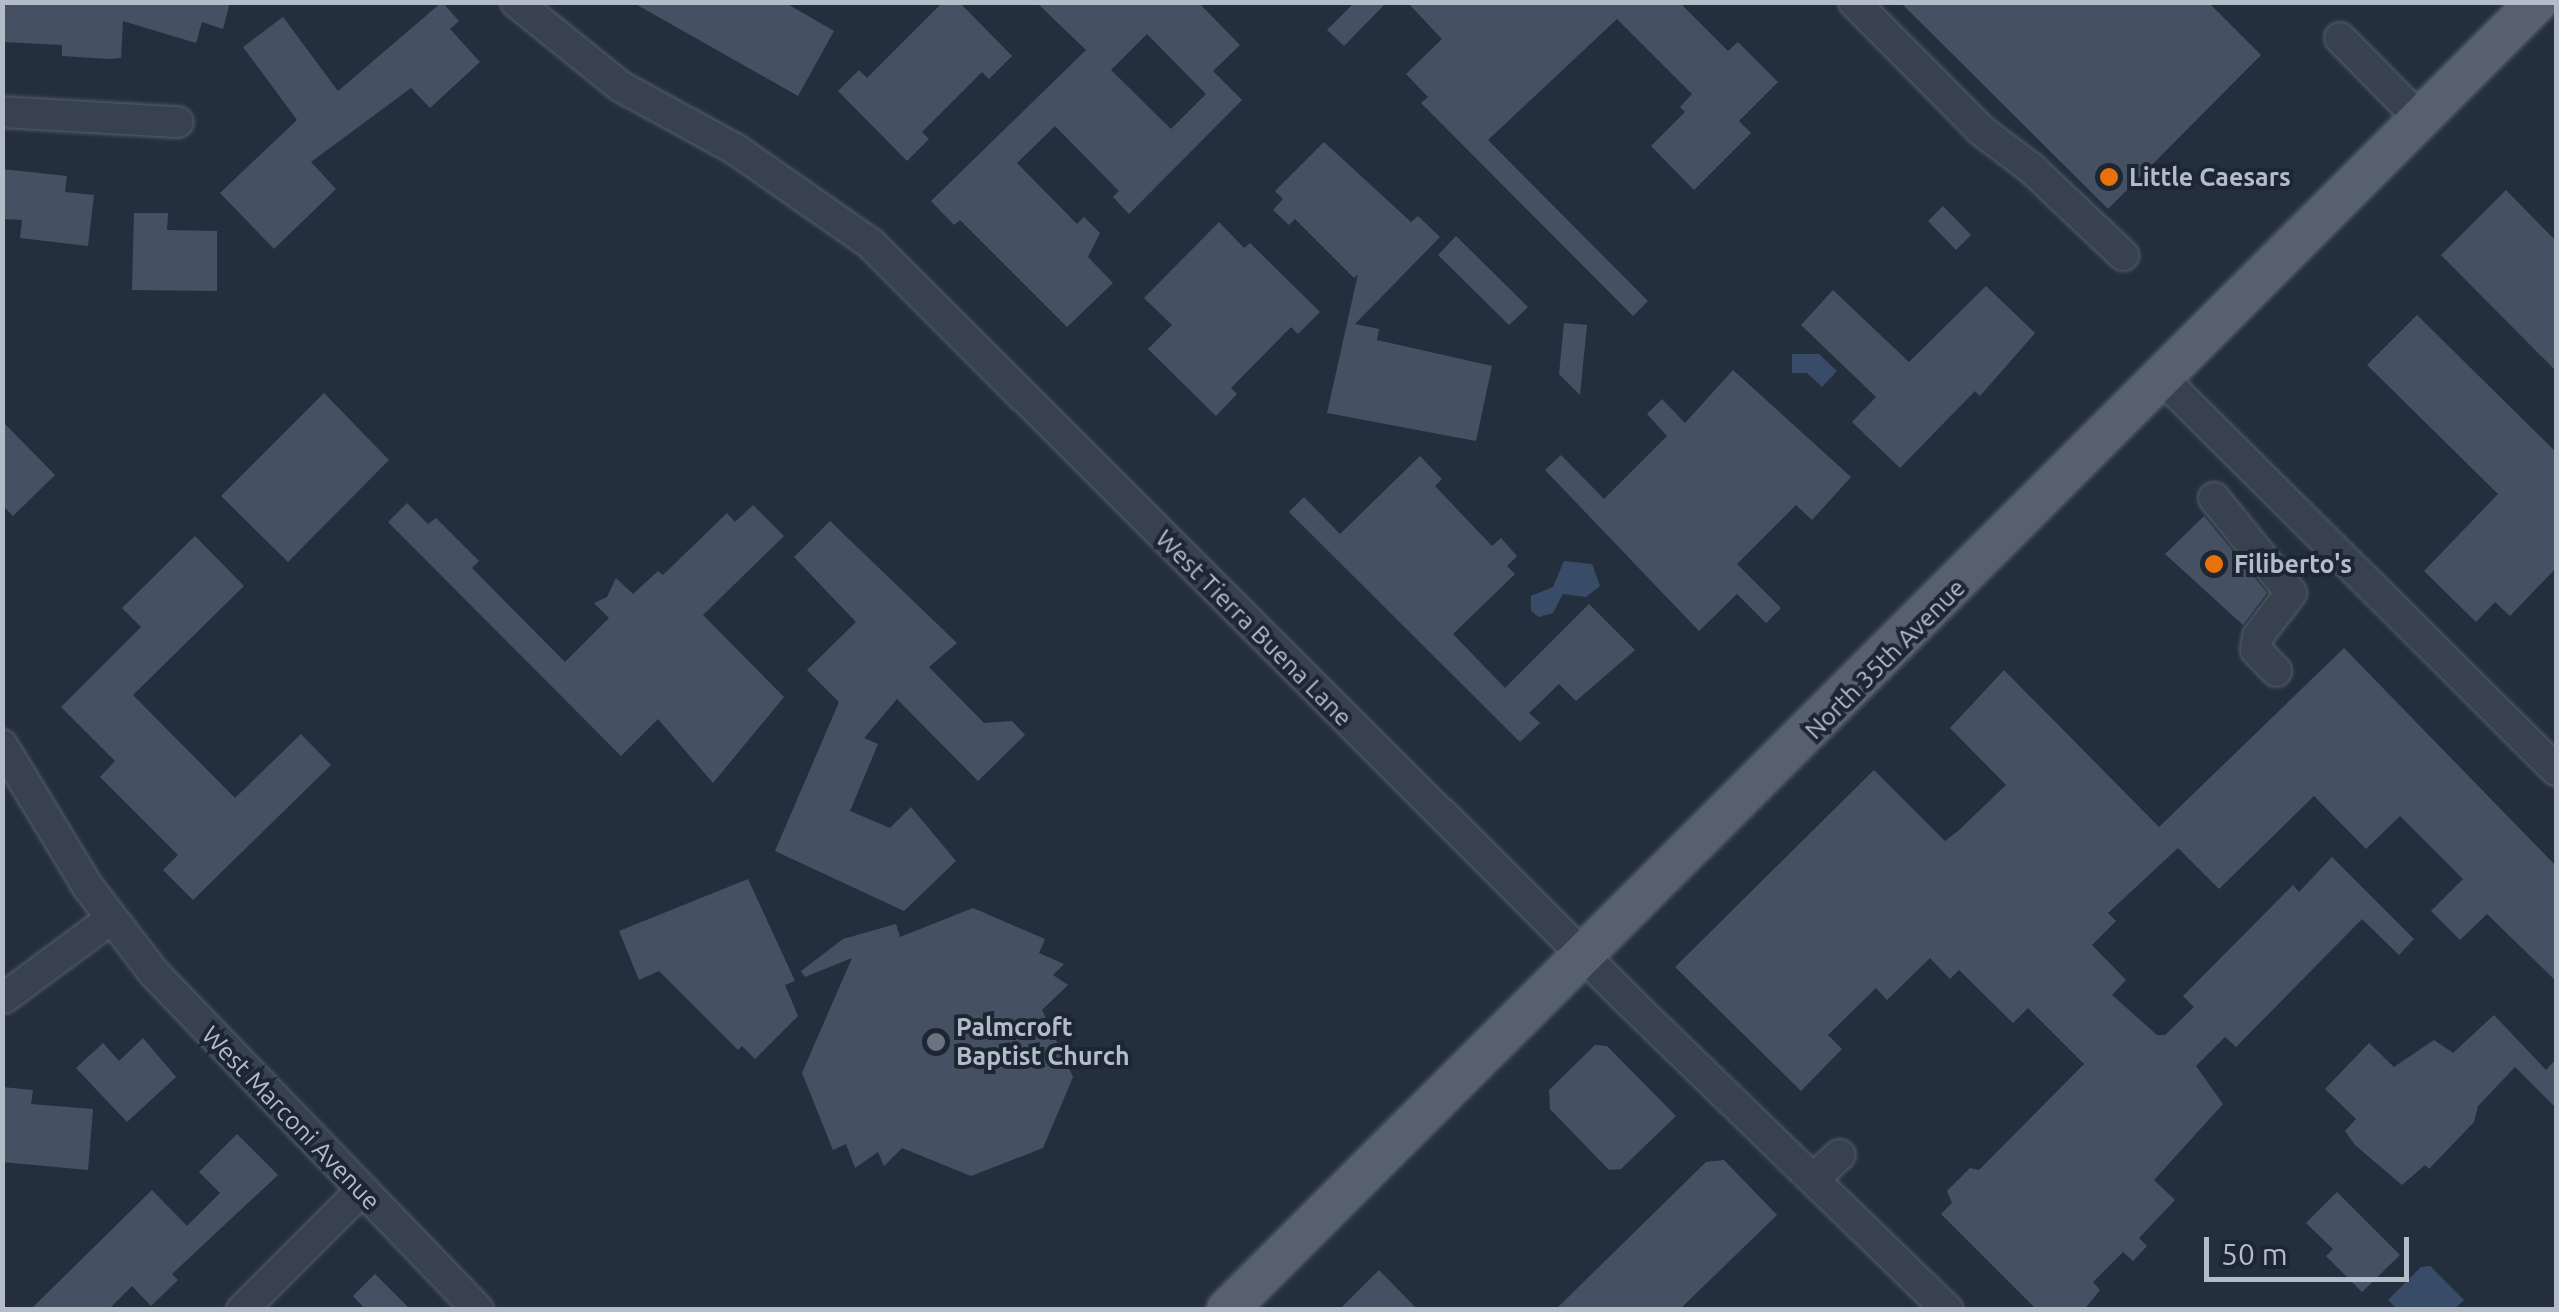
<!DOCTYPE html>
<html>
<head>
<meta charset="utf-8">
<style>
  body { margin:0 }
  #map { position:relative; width:2559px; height:1312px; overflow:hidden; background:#242f3e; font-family:Ubuntu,sans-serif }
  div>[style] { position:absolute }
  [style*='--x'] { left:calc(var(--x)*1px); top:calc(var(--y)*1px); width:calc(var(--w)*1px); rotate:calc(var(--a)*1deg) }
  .water>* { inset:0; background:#394c67 }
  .building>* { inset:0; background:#455162 }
  .roads { filter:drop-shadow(0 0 2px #565f6c) drop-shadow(0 0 2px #565f6c) }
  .minor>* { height:30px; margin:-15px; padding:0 15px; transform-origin:15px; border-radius:15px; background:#38414e }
  .major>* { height:40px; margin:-20px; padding:0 20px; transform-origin:20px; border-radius:20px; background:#56606e }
  .dots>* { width:28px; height:28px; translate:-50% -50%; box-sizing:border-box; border:5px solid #1d2633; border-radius:50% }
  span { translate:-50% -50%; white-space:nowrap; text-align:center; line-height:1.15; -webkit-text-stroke:8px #1d2633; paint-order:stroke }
  .poi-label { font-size:25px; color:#b4bcc9; font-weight:700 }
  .left { translate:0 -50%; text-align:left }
  .street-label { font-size:25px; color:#b4bcc9 }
  .frame { position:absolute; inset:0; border:5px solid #b4bcc9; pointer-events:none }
  .scale { position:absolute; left:2204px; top:1237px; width:205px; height:45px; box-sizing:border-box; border:5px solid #b4bcc9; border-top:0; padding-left:12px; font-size:30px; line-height:35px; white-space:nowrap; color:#b4bcc9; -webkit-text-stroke:8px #1d2633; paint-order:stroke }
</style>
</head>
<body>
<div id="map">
  <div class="water">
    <div style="clip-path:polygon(1792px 354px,1819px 354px,1837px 371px,1822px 387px,1807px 373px,1792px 373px)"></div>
    <div style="clip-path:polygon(1564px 561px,1592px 564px,1600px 586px,1586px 597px,1563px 594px,1553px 613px,1539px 617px,1531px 611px,1531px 596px,1553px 587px)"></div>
    <div style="clip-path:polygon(2430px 1266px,2464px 1300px,2454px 1309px,2397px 1309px,2388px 1300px,2421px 1267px)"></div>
  </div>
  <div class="building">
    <div style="clip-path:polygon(2px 2px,230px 2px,223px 29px,202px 22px,196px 43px,123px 21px,121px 58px,110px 59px,62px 56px,62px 45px,2px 42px)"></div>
    <div style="clip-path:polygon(442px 2px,459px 21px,450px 29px,480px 62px,430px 108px,411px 88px,311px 162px,336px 189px,274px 249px,220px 193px,297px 120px,243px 47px,283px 17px,338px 91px)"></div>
    <div style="clip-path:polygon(632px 2px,784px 2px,834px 31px,798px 96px)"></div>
    <div style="clip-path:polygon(943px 2px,959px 2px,1012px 56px,989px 79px,982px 72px,922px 132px,929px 139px,907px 161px,838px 91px,859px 70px,867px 78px)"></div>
    <div style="clip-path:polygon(evenodd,1036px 2px,1198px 2px,1240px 45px,1213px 71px,1242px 100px,1129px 214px,1113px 197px,1119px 191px,1055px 126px,1017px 163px,1077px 224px,1084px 217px,1100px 233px,1088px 257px,1113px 283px,1067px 327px,960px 220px,954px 225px,931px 201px,1086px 50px,1036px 2px,1147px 34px,1206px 94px,1171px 129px,1111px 70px,1147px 34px)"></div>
    <div style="clip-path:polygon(1355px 2px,1387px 2px,1344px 46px,1327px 30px)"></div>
    <div style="clip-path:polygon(1407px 2px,1679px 2px,1728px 51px,1738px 42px,1778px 82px,1739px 121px,1751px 133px,1694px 190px,1651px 146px,1685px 112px,1680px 107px,1692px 94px,1617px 19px,1488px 140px,1648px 301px,1633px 316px,1421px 103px,1428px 97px,1406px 74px,1442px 39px)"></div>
    <div style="clip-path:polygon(1900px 2px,2208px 2px,2261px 55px,2108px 209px)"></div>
    <div style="clip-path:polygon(1324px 142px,1411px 222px,1418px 216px,1440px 237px,1355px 324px,1379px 329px,1377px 340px,1492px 366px,1476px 441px,1327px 413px,1358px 274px,1354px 278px,1295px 219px,1289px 225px,1273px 210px,1283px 199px,1275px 191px)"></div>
    <div style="clip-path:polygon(2px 169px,67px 176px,65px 192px,94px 195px,88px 246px,20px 238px,22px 220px,2px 219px)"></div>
    <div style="clip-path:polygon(2506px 190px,2556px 241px,2556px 371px,2441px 255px)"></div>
    <div style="clip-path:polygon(1943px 206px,1971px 235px,1956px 250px,1928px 221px)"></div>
    <div style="clip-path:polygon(134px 213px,168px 213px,167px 230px,217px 231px,217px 291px,132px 290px)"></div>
    <div style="clip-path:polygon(1219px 222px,1244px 248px,1250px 243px,1320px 312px,1298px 334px,1291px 327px,1231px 388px,1237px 394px,1216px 416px,1148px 349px,1172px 325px,1144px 298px)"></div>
    <div style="clip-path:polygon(1456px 236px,1528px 307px,1509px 325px,1438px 255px)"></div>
    <div style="clip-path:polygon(1986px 286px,2035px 333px,1980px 396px,1975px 391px,1900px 468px,1852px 422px,1876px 397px,1801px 325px,1833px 290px,1909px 362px)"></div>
    <div style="clip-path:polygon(2417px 315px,2556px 452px,2556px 568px,2510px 616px,2495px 602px,2476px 622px,2424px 571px,2498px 494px,2367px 365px)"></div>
    <div style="clip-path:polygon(1564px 323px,1587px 325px,1580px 395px,1559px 374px)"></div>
    <div style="clip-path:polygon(1733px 370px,1851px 477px,1812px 520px,1796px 505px,1737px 564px,1781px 608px,1766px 623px,1737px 594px,1699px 631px,1545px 470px,1561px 455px,1604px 499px,1667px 436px,1647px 414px,1662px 399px,1685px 423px)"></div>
    <div style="clip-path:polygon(324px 393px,389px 460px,288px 562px,221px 496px)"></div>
    <div style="clip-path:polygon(2px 421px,55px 475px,13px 516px,2px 505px)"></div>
    <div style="clip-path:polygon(1420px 456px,1442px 479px,1435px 486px,1492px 546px,1501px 538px,1517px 556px,1507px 566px,1515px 574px,1453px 634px,1505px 688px,1589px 604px,1635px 650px,1576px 701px,1559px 684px,1529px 713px,1540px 723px,1520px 742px,1289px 512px,1304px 497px,1340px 534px)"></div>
    <div style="clip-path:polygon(407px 503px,428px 524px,436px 518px,479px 561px,472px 568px,565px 662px,609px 618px,594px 603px,607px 597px,616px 578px,633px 594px,658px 571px,663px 575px,727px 513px,735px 522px,753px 505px,784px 536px,703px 615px,784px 697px,713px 783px,658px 719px,621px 756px,388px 522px)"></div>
    <div style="clip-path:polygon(2204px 516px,2267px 593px,2243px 625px,2165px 554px)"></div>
    <div style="clip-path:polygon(830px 521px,957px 643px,929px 667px,984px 723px,1012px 721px,1025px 735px,978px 781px,897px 699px,864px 738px,878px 744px,850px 811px,890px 828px,911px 807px,956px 861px,904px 911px,775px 851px,839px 702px,807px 670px,856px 622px,794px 557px)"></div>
    <div style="clip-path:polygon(195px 536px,244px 586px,133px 695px,235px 798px,301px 734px,331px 765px,193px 900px,163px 870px,178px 855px,100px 777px,115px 761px,61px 707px,141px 627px,122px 608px)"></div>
    <div style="clip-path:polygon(2344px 648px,2556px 866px,2556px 981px,2487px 914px,2460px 940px,2431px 911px,2463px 879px,2400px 816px,2366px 849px,2314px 796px,2219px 889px,2178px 848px,2108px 913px,2116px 921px,2092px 945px,2126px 980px,2112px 995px,2157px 1035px,2165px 1035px,2194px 1007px,2183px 996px,2293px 885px,2299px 892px,2332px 857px,2414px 939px,2399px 955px,2362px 919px,2236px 1047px,2225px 1037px,2196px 1066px,2223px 1104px,2154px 1180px,2175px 1200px,2139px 1238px,2147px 1246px,2133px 1261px,2123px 1252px,2093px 1282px,2100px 1290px,2084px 1310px,2037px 1310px,1941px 1214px,1952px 1203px,1947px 1191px,1970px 1168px,1979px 1170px,2084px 1064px,2028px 1008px,2013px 1023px,1959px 970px,1950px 979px,1930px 958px,1887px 1000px,1876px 988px,1828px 1035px,1842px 1049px,1801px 1091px,1675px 967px,1874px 770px,1945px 841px,1958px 831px,2006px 785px,1950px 728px,2004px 670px,2159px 827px)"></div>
    <div style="clip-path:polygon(748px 879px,795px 981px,785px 985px,798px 1016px,755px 1059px,742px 1046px,738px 1050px,659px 971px,639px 980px,619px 931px)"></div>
    <div style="clip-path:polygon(973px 908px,1045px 939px,1039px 953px,1064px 964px,1053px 975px,1068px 985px,1042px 1010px,1073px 1077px,1043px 1148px,971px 1176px,902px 1148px,884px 1166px,878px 1152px,855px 1168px,846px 1144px,833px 1150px,802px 1073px,852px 958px,805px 977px,801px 971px,843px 939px,896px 924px,900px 937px)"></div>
    <div style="clip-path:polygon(2494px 1015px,2546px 1070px,2556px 1059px,2556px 1108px,2515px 1067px,2478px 1106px,2474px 1122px,2429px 1169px,2425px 1165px,2402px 1185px,2355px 1145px,2345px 1131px,2356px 1119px,2325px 1089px,2369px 1043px,2394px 1067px,2434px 1040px,2453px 1053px)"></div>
    <div style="clip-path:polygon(143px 1038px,176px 1077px,127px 1122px,76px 1068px,103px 1043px,119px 1061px)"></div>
    <div style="clip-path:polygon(1595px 1045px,1607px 1046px,1676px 1116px,1621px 1169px,1609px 1170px,1550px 1109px,1549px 1090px)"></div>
    <div style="clip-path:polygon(2px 1087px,33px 1090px,31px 1104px,93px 1109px,88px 1170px,2px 1162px)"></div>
    <div style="clip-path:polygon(237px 1134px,278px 1175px,172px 1274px,178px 1280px,151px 1306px,132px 1286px,108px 1310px,30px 1310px,152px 1190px,187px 1226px,220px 1193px,199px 1172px)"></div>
    <div style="clip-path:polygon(1724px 1160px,1777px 1215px,1679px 1310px,1555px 1310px,1706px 1162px)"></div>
    <div style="clip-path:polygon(2337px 1192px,2400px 1255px,2362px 1292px,2326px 1256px,2333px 1249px,2306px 1223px)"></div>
    <div style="clip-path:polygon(1379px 1270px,1418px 1310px,1339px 1310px)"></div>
    <div style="clip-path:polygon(375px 1274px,411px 1310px,366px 1310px,353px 1296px)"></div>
  </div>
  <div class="roads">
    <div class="minor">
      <div style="--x:516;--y:2;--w:134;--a:38.9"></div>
      <div style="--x:620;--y:86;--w:131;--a:28.7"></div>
      <div style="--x:735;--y:149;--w:166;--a:34.9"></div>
      <div style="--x:871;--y:244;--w:1074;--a:44.96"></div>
      <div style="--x:1631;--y:1003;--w:441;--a:44.1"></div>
      <div style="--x:1854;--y:2;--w:182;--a:45.2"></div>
      <div style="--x:1982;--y:131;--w:61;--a:37.1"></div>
      <div style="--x:2031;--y:168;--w:127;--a:43.4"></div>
      <div style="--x:2340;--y:38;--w:115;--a:45.4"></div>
      <div style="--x:2;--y:112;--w:176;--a:3.3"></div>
      <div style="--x:2162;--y:378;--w:556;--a:44.85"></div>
      <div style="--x:2214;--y:498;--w:122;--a:51"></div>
      <div style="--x:2291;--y:593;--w:54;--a:127.5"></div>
      <div style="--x:2258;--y:636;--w:14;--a:98"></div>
      <div style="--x:2256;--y:650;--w:29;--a:46"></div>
      <div style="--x:2;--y:745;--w:166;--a:58.8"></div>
      <div style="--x:88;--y:887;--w:108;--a:52.5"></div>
      <div style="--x:154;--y:973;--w:467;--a:46.1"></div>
      <div style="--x:4;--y:998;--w:134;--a:-36.5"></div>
      <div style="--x:1813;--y:1179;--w:36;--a:-42"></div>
      <div style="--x:242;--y:1310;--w:170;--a:-45"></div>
    </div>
    <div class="major">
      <div style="--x:1227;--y:1310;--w:1851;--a:-44.96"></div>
    </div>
  </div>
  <div class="dots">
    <div style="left:2109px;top:177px;background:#e8710a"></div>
    <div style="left:2214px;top:564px;background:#e8710a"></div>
    <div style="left:936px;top:1042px;background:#6b7280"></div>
  </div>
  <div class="poi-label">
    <span class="left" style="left:2129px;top:177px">Little Caesars</span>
    <span class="left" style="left:2234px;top:564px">Filiberto's</span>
    <span class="left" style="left:956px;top:1042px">Palmcroft<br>Baptist Church</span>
  </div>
  <div class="street-label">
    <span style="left:1254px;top:628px;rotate:45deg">West Tierra Buena Lane</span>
    <span style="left:1885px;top:659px;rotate:-45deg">North 35th Avenue</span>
    <span style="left:291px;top:1118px;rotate:46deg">West Marconi Avenue</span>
  </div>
  <div class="frame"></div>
  <div class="scale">50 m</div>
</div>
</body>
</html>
